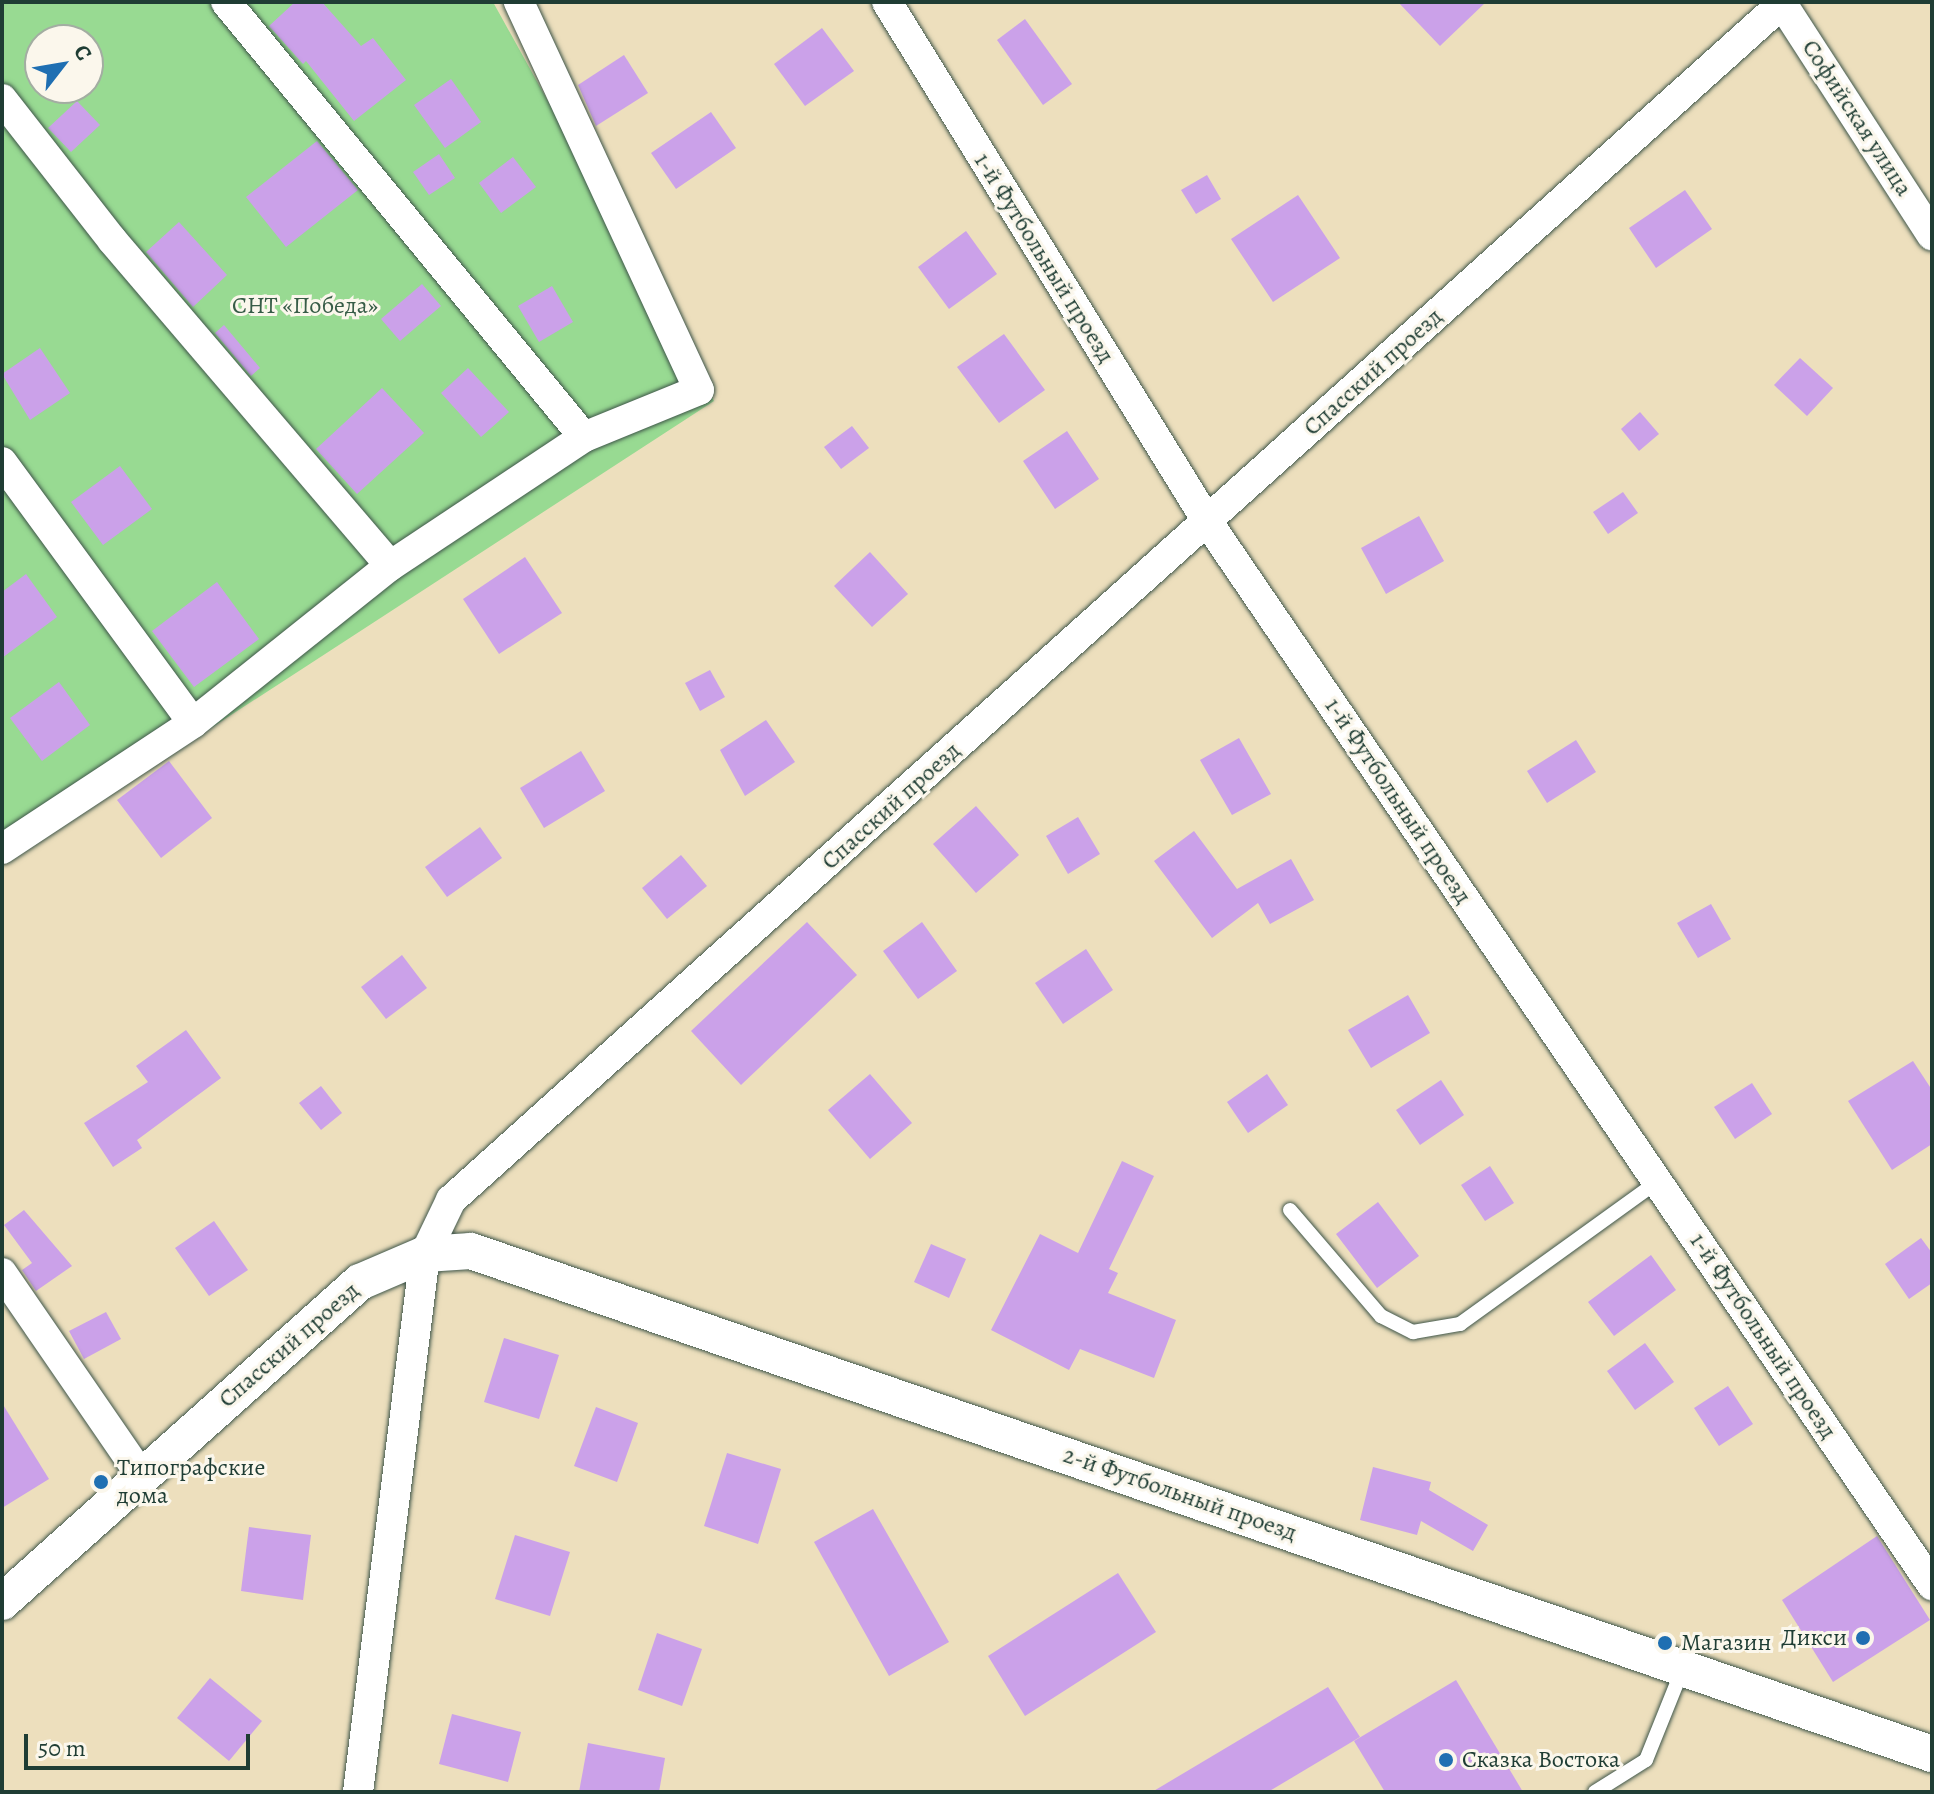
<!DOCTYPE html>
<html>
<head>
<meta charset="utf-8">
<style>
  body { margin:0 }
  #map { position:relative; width:1934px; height:1794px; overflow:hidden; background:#eddfbd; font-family:Alegreya,serif }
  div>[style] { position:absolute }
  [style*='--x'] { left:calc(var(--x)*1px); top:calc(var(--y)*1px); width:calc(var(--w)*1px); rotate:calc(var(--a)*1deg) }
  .green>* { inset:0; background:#98da92 }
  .building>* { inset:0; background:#cba1e9 }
  .roads { filter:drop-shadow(0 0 2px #3e5549) drop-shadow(0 0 2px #3e5549) }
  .service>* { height:14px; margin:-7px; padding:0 7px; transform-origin:7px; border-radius:7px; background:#fff }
  .minor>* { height:30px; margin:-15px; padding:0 15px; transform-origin:15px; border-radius:15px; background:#fff }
  .tertiary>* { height:36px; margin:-18px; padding:0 18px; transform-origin:18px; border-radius:18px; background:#fff }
  .dots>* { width:22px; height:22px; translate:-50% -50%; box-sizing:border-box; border:4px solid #fbf7ec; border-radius:50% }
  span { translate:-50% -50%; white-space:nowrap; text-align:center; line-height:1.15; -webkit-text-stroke:6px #fbf7ec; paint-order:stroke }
  .street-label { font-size:24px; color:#1f3d34 }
  .park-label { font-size:24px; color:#375c47 }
  .poi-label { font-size:24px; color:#1f3d34 }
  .left { translate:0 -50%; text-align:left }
  .right { translate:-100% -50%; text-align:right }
  .frame { position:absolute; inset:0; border:4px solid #1f3d34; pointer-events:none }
  .north { position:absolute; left:24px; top:24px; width:80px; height:80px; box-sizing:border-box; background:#fbf7ec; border:2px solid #a3ada2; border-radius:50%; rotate:59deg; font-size:22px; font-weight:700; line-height:32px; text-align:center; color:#1f3d34 }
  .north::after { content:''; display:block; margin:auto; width:28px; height:36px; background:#1f6fb2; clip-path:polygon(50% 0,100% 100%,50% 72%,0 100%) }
  .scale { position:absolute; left:24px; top:1734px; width:226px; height:36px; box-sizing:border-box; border:4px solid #1f3d34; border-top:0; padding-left:10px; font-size:24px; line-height:28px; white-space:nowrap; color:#1f3d34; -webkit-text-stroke:6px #fbf7ec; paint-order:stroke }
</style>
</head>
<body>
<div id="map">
  <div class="green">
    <div style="clip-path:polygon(evenodd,2px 2px,493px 2px,714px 401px,2px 864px,2px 2px,40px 40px,88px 40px,88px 88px,40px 88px,40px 40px)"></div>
  </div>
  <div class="building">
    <div style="clip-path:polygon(295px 2px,322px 2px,361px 46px,373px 38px,406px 80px,354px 121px,306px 61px,303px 64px,269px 26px)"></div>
    <div style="clip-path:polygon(1398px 2px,1486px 2px,1440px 46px)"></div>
    <div style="clip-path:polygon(1025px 19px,1072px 84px,1043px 105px,997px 40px)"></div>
    <div style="clip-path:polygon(822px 28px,854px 71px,805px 106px,774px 64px)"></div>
    <div style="clip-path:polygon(624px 55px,648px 93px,596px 126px,578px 85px)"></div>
    <div style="clip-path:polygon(451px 79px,481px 122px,445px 148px,414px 105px)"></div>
    <div style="clip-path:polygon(77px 101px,100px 125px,71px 152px,48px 128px)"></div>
    <div style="clip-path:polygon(711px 112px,736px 148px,676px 189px,651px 153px)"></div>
    <div style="clip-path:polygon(317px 141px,358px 190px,286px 247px,246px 197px)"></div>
    <div style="clip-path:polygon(439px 154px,455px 178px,429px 195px,413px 172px)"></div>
    <div style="clip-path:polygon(513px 157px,536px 187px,501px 213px,479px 183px)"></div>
    <div style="clip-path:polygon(1207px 175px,1221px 199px,1196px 214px,1181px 190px)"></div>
    <div style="clip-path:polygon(1685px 190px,1712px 229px,1656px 268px,1629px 228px)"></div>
    <div style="clip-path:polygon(1298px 195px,1340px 258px,1273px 302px,1231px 239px)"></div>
    <div style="clip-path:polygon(179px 222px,227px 275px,193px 307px,146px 252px)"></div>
    <div style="clip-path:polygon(966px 231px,997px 274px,949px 309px,918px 267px)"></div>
    <div style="clip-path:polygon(422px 284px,441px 306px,400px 341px,381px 319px)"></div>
    <div style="clip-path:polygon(552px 286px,573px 322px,539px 342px,518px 306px)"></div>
    <div style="clip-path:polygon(224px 325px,260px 368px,251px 376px,215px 333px)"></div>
    <div style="clip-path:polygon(1004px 334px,1045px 390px,999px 423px,957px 367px)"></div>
    <div style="clip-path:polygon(40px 348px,70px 393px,30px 420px,2px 374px)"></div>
    <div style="clip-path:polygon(1800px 358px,1833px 388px,1807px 416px,1774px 385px)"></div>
    <div style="clip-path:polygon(468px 368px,509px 412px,481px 437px,441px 393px)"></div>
    <div style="clip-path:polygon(382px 388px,424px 433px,357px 494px,316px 449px)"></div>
    <div style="clip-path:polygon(1640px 412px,1659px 434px,1639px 451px,1621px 429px)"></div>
    <div style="clip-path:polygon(852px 426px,869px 448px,841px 469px,824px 447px)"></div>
    <div style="clip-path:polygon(1067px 431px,1099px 479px,1055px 509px,1023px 461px)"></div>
    <div style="clip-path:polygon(120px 466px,152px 509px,103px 545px,71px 502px)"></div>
    <div style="clip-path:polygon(1623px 492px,1638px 513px,1608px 534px,1593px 512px)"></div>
    <div style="clip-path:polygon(1419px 516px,1444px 561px,1386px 594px,1361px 548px)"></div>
    <div style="clip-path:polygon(870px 552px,908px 594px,872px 627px,834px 586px)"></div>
    <div style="clip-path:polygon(525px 557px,562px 613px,499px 654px,463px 599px)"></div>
    <div style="clip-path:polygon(26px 574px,57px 617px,2px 658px,2px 592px)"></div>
    <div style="clip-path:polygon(217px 582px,259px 639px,194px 687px,152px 631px)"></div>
    <div style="clip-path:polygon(710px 670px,725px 697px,700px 711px,685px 683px)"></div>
    <div style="clip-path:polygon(59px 682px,90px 725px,42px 761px,10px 718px)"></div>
    <div style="clip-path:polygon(766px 720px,795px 762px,745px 796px,720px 750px)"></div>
    <div style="clip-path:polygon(1239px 738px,1271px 794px,1232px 815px,1200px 760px)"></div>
    <div style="clip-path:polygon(1576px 740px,1596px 772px,1547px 803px,1527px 771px)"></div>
    <div style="clip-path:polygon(581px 751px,605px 791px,544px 828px,520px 788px)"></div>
    <div style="clip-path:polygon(169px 761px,212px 818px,161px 858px,117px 800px)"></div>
    <div style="clip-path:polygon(976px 806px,1019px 855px,976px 893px,933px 844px)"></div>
    <div style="clip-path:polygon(1078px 817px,1100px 854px,1068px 874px,1046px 836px)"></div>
    <div style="clip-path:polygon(480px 827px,502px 858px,447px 897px,425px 867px)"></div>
    <div style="clip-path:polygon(1194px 831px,1237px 889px,1291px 859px,1314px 900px,1270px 924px,1258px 903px,1212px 938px,1154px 861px)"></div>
    <div style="clip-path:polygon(681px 855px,707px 886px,667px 919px,642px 888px)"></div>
    <div style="clip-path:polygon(1711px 904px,1731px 939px,1698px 958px,1677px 923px)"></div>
    <div style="clip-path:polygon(807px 922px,857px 975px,741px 1085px,691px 1031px)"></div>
    <div style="clip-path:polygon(922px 922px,957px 971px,918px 999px,883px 951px)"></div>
    <div style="clip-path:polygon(1086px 949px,1113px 990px,1063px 1024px,1035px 983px)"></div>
    <div style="clip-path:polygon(402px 955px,427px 988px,386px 1019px,361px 987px)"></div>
    <div style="clip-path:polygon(1408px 995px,1430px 1033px,1371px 1068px,1348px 1030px)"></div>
    <div style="clip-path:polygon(186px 1030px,221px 1078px,137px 1140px,142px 1148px,113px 1167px,84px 1123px,148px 1082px,136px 1066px)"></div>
    <div style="clip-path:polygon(1913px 1061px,1932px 1090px,1932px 1144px,1892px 1170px,1848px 1101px)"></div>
    <div style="clip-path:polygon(870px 1074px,912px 1123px,870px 1159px,828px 1110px)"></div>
    <div style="clip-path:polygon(1267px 1074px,1288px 1105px,1248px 1133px,1227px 1102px)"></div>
    <div style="clip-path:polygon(1441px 1080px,1464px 1115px,1420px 1145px,1396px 1110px)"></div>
    <div style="clip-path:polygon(1752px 1083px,1772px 1114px,1735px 1139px,1714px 1107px)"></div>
    <div style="clip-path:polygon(321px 1086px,342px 1113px,321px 1130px,299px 1103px)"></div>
    <div style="clip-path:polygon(1122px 1161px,1154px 1176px,1109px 1269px,1118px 1273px,1108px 1293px,1176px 1320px,1154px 1378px,1080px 1349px,1069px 1370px,991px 1330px,1040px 1234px,1078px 1253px)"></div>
    <div style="clip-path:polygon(1490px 1166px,1514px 1203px,1485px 1221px,1461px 1185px)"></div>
    <div style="clip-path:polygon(1378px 1202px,1419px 1256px,1377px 1288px,1336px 1234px)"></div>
    <div style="clip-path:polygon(24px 1210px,72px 1266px,36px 1291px,22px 1270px,32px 1263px,4px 1225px)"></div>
    <div style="clip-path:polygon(214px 1221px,248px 1270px,209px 1296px,175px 1248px)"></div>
    <div style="clip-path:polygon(1921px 1238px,1932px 1253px,1932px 1283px,1909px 1299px,1885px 1264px)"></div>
    <div style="clip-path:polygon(931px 1244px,966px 1259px,949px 1298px,914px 1282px)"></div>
    <div style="clip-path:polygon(1651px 1255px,1676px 1290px,1614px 1336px,1588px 1302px)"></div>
    <div style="clip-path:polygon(106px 1312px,121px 1339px,84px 1359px,69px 1331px)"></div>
    <div style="clip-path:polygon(504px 1338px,559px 1355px,539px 1419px,484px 1402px)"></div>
    <div style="clip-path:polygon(1645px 1343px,1674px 1382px,1635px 1410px,1607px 1371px)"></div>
    <div style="clip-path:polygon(1728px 1386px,1753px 1424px,1719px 1446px,1694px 1408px)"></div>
    <div style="clip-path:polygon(2px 1403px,49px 1479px,2px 1508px)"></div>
    <div style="clip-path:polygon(596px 1407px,638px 1423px,617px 1482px,574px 1466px)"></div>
    <div style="clip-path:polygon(727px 1453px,781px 1469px,758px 1544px,704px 1526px)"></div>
    <div style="clip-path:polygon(1373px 1467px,1431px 1482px,1429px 1490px,1488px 1525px,1473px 1551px,1421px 1521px,1417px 1535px,1360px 1520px)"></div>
    <div style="clip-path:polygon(873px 1509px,949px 1642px,889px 1676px,814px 1542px)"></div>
    <div style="clip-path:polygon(249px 1527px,311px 1535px,303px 1600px,241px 1591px)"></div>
    <div style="clip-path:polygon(515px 1535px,570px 1552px,550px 1616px,495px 1599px)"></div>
    <div style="clip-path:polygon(1877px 1536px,1930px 1620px,1833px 1682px,1782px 1600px)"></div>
    <div style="clip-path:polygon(1118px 1573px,1156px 1632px,1025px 1716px,988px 1656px)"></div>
    <div style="clip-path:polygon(657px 1633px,702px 1649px,682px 1706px,638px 1690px)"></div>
    <div style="clip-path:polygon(210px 1678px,262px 1721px,229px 1761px,177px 1718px)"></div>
    <div style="clip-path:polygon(1456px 1680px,1523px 1792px,1385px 1792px,1354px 1741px)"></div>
    <div style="clip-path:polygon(1328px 1687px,1360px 1737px,1268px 1792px,1152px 1792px)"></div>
    <div style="clip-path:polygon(452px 1714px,521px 1732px,508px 1782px,439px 1764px)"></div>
    <div style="clip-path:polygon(588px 1743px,665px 1758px,659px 1792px,579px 1792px)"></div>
  </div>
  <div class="roads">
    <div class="service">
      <div style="--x:1290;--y:1210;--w:140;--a:49.4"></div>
      <div style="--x:1381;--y:1316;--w:36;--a:27"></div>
      <div style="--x:1413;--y:1332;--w:48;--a:-9.7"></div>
      <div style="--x:1460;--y:1324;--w:243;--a:-35.8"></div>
      <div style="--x:1595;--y:1792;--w:60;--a:-32.1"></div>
      <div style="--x:1646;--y:1760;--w:99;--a:-68.1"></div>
    </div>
    <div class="minor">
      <div style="--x:226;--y:2;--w:563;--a:50.55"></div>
      <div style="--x:887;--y:2;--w:610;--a:58.34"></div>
      <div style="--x:1207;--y:521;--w:1288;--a:55.73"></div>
      <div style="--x:1781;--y:2;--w:278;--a:57.1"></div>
      <div style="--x:2;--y:99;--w:179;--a:52"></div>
      <div style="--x:112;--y:240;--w:428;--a:49.5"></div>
      <div style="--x:2;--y:462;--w:323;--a:53.8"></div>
      <div style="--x:2;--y:849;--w:229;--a:-33.4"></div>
      <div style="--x:193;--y:723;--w:252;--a:-38.6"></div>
      <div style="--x:390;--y:566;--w:233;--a:-33.6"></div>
      <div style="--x:584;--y:437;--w:124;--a:-22.2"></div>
      <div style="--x:699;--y:390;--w:428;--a:-114.9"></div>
      <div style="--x:2;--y:1273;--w:245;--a:55.5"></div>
      <div style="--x:358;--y:1792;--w:542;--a:-82.9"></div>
      <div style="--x:425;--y:1254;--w:60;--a:-64.3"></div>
      <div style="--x:451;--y:1200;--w:1792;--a:-41.95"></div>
    </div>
    <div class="tertiary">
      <div style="--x:2;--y:1602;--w:480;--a:-41.8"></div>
      <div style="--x:360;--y:1282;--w:71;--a:-23.3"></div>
      <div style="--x:425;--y:1254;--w:46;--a:-3.7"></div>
      <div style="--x:471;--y:1251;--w:1545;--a:19"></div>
    </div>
  </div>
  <div class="dots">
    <div style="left:101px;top:1482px;background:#1f6fb2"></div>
    <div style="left:1863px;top:1638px;background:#1f6fb2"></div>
    <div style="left:1665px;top:1643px;background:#1f6fb2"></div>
    <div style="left:1446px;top:1760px;background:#1f6fb2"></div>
  </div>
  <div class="street-label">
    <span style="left:1857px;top:118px;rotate:57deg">Софийская улица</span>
    <span style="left:1044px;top:258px;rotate:58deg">1-й Футбольный проезд</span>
    <span style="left:1373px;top:372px;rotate:-42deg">Спасский проезд</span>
    <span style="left:1398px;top:801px;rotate:56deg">1-й Футбольный проезд</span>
    <span style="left:891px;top:806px;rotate:-42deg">Спасский проезд</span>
    <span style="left:1763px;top:1336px;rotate:56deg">1-й Футбольный проезд</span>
    <span style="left:289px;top:1345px;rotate:-41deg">Спасский проезд</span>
    <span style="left:1180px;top:1494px;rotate:19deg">2-й Футбольный проезд</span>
  </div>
  <div class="park-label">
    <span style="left:305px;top:306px">СНТ «Победа»</span>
  </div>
  <div class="poi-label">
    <span class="left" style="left:117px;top:1482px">Типографские<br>дома</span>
    <span class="right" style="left:1847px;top:1638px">Дикси</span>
    <span class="left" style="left:1681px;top:1643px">Магазин</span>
    <span class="left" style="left:1462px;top:1760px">Сказка Востока</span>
  </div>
  <div class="frame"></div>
  <div class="north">С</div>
  <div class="scale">50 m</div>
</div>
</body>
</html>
